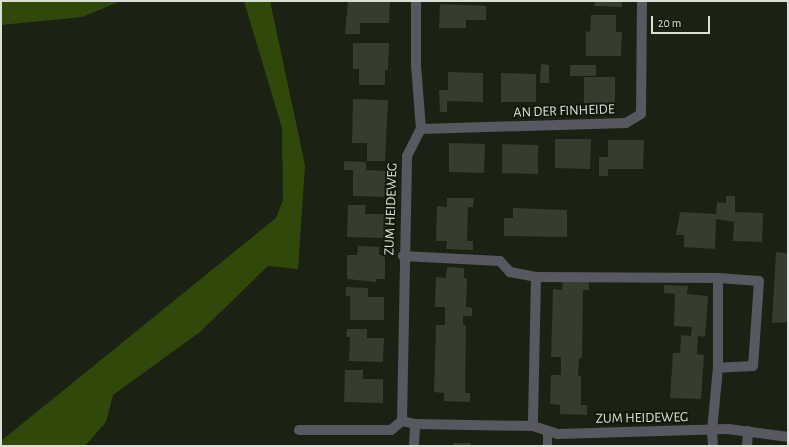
<!DOCTYPE html>
<html>
<head>
<meta charset="utf-8">
<style>
  body { margin:0 }
  #map { position:relative; width:789px; height:447px; overflow:hidden; background:#1b2214; font-family:"Alegreya Sans",sans-serif }
  div>[style] { position:absolute }
  [style*='--x'] { left:calc(var(--x)*1px); top:calc(var(--y)*1px); width:calc(var(--w)*1px); rotate:calc(var(--a)*1deg) }
  .green>* { inset:0; background:#30490b }
  .building>* { inset:0; background:#353d2d }
  .lane>* { height:9px; margin:-4.5px; padding:0 4.5px; transform-origin:4.5px; border-radius:4.5px; background:#585860 }
  .street>* { height:10px; margin:-5px; padding:0 5px; transform-origin:5px; border-radius:5px; background:#585860 }
  span { translate:-50% -50%; white-space:nowrap; text-align:center; line-height:1.15; -webkit-text-stroke:4px #12190b; paint-order:stroke }
  .street-label { font-size:14px; color:#dbe0d7 }
  .frame { position:absolute; inset:0; border:2px solid #dbe0d7; pointer-events:none }
  .scale { position:absolute; left:651px; top:16px; width:59px; height:18px; box-sizing:border-box; border:2px solid #dbe0d7; border-top:0; padding-left:5px; font-size:12px; line-height:14px; white-space:nowrap; color:#dbe0d7; -webkit-text-stroke:3px #12190b; paint-order:stroke }
</style>
</head>
<body>
<div id="map">
  <div class="green">
    <div style="clip-path:polygon(1px 1px,121px 1px,82px 17px,1px 25px)"></div>
    <div style="clip-path:polygon(244px 1px,270px 1px,305px 165px,298px 269px,268px 266px,200px 332px,113px 395px,106px 422px,85px 446px,1px 446px,1px 441px,276px 218px,283px 200px,282px 128px)"></div>
  </div>
  <div class="building">
    <div style="clip-path:polygon(348px 1px,390px 1px,389px 23px,360px 23px,360px 34px,345px 34px)"></div>
    <div style="clip-path:polygon(595px 1px,622px 1px,622px 7px,594px 6px)"></div>
    <div style="clip-path:polygon(440px 4px,486px 6px,486px 20px,466px 20px,466px 28px,439px 28px)"></div>
    <div style="clip-path:polygon(591px 15px,616px 15px,616px 32px,622px 32px,621px 56px,586px 56px,586px 31px,590px 32px)"></div>
    <div style="clip-path:polygon(353px 43px,389px 43px,388px 70px,385px 70px,385px 85px,359px 85px,359px 69px,353px 69px)"></div>
    <div style="clip-path:polygon(541px 64px,549px 65px,549px 83px,540px 83px)"></div>
    <div style="clip-path:polygon(570px 65px,596px 65px,596px 76px,570px 76px)"></div>
    <div style="clip-path:polygon(448px 72px,483px 73px,483px 102px,447px 101px,447px 112px,440px 112px,439px 90px,448px 90px)"></div>
    <div style="clip-path:polygon(501px 73px,536px 74px,536px 102px,501px 102px)"></div>
    <div style="clip-path:polygon(584px 77px,615px 77px,615px 106px,584px 106px)"></div>
    <div style="clip-path:polygon(353px 99px,388px 100px,385px 161px,367px 161px,367px 143px,352px 143px)"></div>
    <div style="clip-path:polygon(555px 139px,591px 139px,590px 169px,555px 168px)"></div>
    <div style="clip-path:polygon(608px 140px,644px 140px,643px 169px,608px 169px,608px 176px,599px 176px,599px 157px,608px 157px)"></div>
    <div style="clip-path:polygon(449px 143px,485px 144px,484px 173px,449px 172px)"></div>
    <div style="clip-path:polygon(502px 144px,538px 145px,538px 174px,502px 173px)"></div>
    <div style="clip-path:polygon(344px 161px,366px 162px,366px 170px,386px 171px,386px 197px,353px 196px,353px 170px,344px 170px)"></div>
    <div style="clip-path:polygon(726px 196px,735px 196px,735px 212px,763px 213px,762px 242px,733px 241px,734px 222px,716px 219px,715px 249px,684px 247px,684px 235px,676px 235px,680px 212px,716px 214px,717px 202px,726px 203px)"></div>
    <div style="clip-path:polygon(447px 198px,474px 198px,473px 207px,468px 207px,467px 241px,473px 241px,473px 250px,446px 249px,447px 241px,436px 241px,437px 206px,447px 207px)"></div>
    <div style="clip-path:polygon(348px 205px,366px 205px,365px 214px,386px 214px,385px 238px,347px 237px)"></div>
    <div style="clip-path:polygon(513px 208px,567px 210px,567px 237px,504px 236px,504px 218px,513px 218px)"></div>
    <div style="clip-path:polygon(358px 246px,379px 247px,379px 255px,385px 255px,385px 279px,376px 279px,376px 282px,347px 279px,347px 255px,357px 255px)"></div>
    <div style="clip-path:polygon(776px 252px,788px 253px,788px 322px,772px 323px)"></div>
    <div style="clip-path:polygon(447px 267px,464px 268px,464px 278px,467px 278px,466px 307px,472px 308px,472px 316px,463px 316px,463px 325px,466px 325px,465px 393px,470px 393px,470px 402px,444px 401px,444px 393px,434px 392px,436px 325px,445px 325px,445px 307px,435px 307px,436px 277px,446px 278px)"></div>
    <div style="clip-path:polygon(563px 280px,589px 280px,589px 290px,583px 290px,582px 358px,579px 358px,578px 376px,581px 376px,581px 405px,587px 405px,587px 415px,560px 414px,560px 405px,550px 404px,551px 375px,561px 375px,561px 357px,551px 357px,553px 289px,562px 290px)"></div>
    <div style="clip-path:polygon(664px 285px,688px 286px,687px 294px,708px 296px,705px 337px,698px 336px,697px 354px,704px 355px,701px 399px,670px 398px,673px 353px,680px 353px,681px 335px,691px 336px,692px 327px,674px 326px,675px 294px,664px 293px)"></div>
    <div style="clip-path:polygon(346px 287px,368px 288px,368px 297px,384px 297px,384px 320px,350px 320px,350px 296px,346px 296px)"></div>
    <div style="clip-path:polygon(347px 329px,367px 329px,367px 338px,384px 338px,383px 362px,349px 361px,350px 337px,346px 337px)"></div>
    <div style="clip-path:polygon(345px 370px,363px 370px,363px 379px,383px 379px,383px 403px,344px 402px)"></div>
    <div style="clip-path:polygon(453px 443px,471px 443px,471px 446px,453px 446px)"></div>
  </div>
  <div class="lane">
    <div style="--x:547;--y:446;--w:15;--a:-90"></div>
  </div>
  <div class="street">
    <div style="--x:421;--y:129;--w:205;--a:-1.7"></div>
    <div style="--x:626;--y:123;--w:17;--a:-31"></div>
    <div style="--x:641;--y:114;--w:113;--a:-89.5"></div>
    <div style="--x:403;--y:256;--w:97;--a:3"></div>
    <div style="--x:500;--y:261;--w:15;--a:48"></div>
    <div style="--x:510;--y:272;--w:26;--a:11"></div>
    <div style="--x:536;--y:277;--w:149;--a:91.2"></div>
    <div style="--x:536;--y:277;--w:182;--a:0.3"></div>
    <div style="--x:402;--y:421;--w:13;--a:13"></div>
    <div style="--x:415;--y:424;--w:118;--a:1"></div>
    <div style="--x:533;--y:426;--w:26;--a:18"></div>
    <div style="--x:558;--y:434;--w:170;--a:-1.7"></div>
    <div style="--x:728;--y:429;--w:61;--a:7.6"></div>
    <div style="--x:299;--y:430;--w:92;--a:0"></div>
    <div style="--x:391;--y:430;--w:14;--a:-39"></div>
    <div style="--x:402;--y:421;--w:265;--a:-88.9"></div>
    <div style="--x:407;--y:156;--w:30;--a:-63"></div>
    <div style="--x:421;--y:129;--w:64;--a:-94.5"></div>
    <div style="--x:416;--y:65;--w:64;--a:-90"></div>
    <div style="--x:414;--y:446;--w:22;--a:-87"></div>
    <div style="--x:713;--y:446;--w:15;--a:-94"></div>
    <div style="--x:712;--y:431;--w:63;--a:-84.6"></div>
    <div style="--x:718;--y:368;--w:90;--a:-90"></div>
    <div style="--x:718;--y:278;--w:41;--a:4.2"></div>
    <div style="--x:759;--y:281;--w:85;--a:94"></div>
    <div style="--x:753;--y:366;--w:35;--a:177"></div>
    <div style="--x:747;--y:446;--w:15;--a:-86"></div>
  </div>
  <div class="street-label">
    <span style="left:564px;top:111px;rotate:-2deg">AN DER FINHEIDE</span>
    <span style="left:391px;top:209px;rotate:-88deg">ZUM HEIDEWEG</span>
    <span style="left:642px;top:418px;rotate:-1deg">ZUM HEIDEWEG</span>
  </div>
  <div class="frame"></div>
  <div class="scale">20 m</div>
</div>
</body>
</html>
